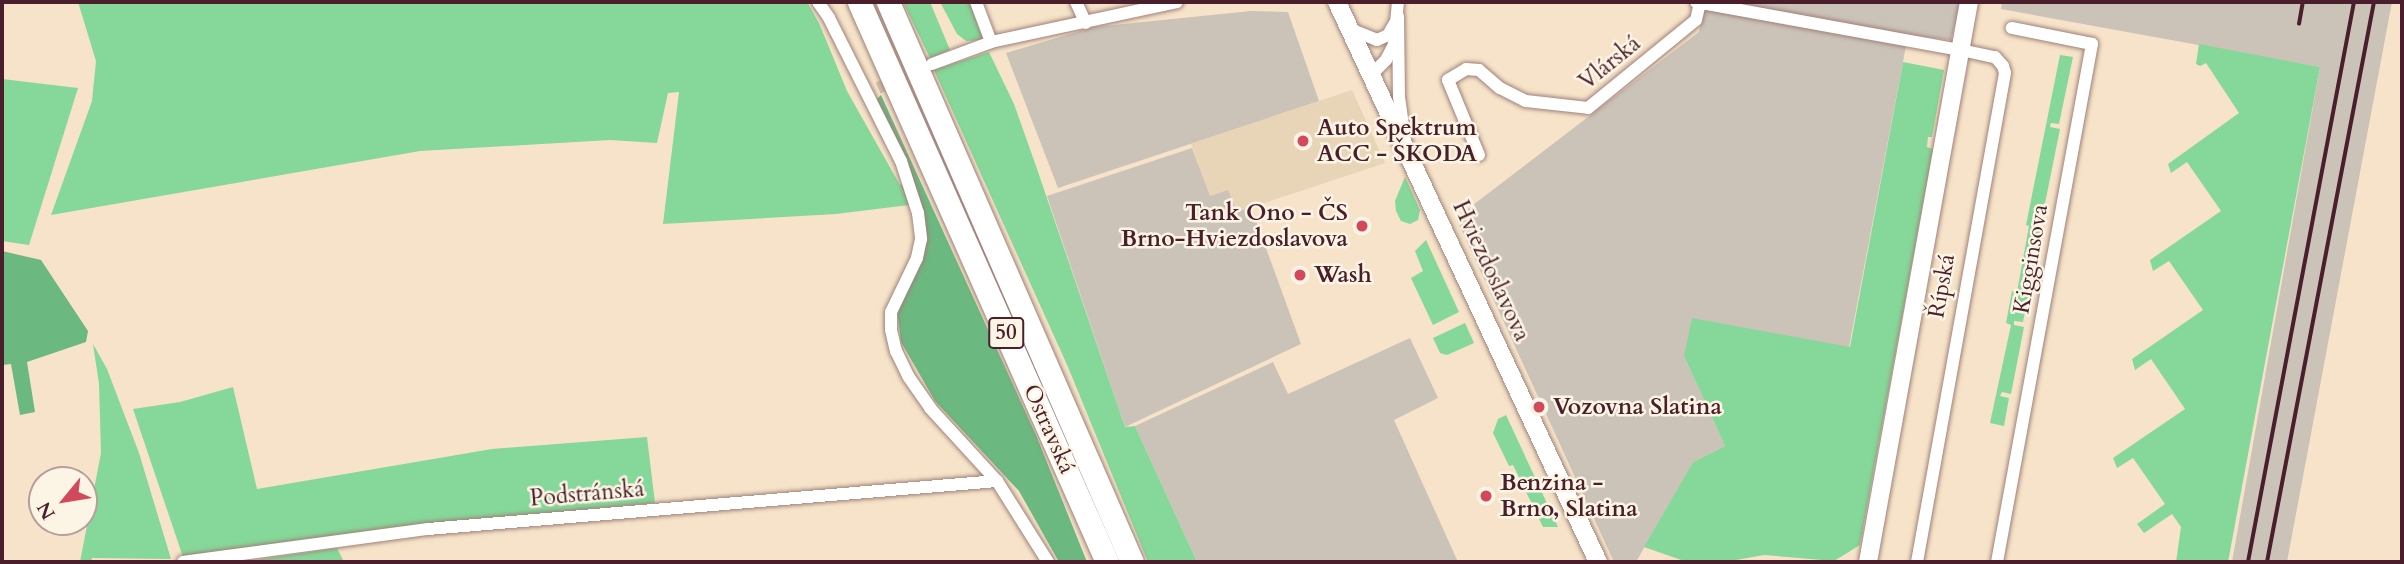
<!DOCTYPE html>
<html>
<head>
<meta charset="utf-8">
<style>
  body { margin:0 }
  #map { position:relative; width:2404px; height:564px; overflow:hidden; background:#f6e3c9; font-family:Cardo,serif }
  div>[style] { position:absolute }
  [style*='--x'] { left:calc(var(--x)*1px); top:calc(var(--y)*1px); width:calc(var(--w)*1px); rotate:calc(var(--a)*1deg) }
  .built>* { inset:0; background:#e8d4b7 }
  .industrial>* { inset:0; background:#cbc3b8 }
  .green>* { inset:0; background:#85d899 }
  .forest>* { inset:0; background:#6cb881 }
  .street-tunnel>* { height:12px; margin-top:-6px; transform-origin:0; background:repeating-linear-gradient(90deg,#d4bca9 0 12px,transparent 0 18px) }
  .roads { filter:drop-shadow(0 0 2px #a0817a) drop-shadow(0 0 2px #a0817a) }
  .street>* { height:12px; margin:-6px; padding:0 6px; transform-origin:6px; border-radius:6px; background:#fff }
  .secondary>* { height:18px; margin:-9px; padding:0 9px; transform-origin:9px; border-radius:9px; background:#fff }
  .highway>* { height:23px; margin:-11.5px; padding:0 11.5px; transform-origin:11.5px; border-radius:11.5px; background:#fff }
  .rail>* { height:3.5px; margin:-1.75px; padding:0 1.75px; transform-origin:1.75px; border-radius:1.75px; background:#4a1f2b }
  .dots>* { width:19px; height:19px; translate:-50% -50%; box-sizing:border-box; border:4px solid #fcf5e5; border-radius:50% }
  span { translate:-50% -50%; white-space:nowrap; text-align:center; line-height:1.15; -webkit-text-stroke:5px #fcf5e5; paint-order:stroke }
  .shield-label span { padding:2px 5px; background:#fcf5e5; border:2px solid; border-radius:5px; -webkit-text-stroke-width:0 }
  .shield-label { font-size:21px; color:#4a1f2b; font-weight:700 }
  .street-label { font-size:23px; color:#4a1f2b }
  .poi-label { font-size:23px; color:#4a1f2b; font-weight:700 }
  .left { translate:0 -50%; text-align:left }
  .right { translate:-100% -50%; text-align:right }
  .frame { position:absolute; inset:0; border:4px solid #4a1f2b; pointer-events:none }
  .north { position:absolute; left:28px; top:466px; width:70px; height:70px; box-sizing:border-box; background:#fcf5e5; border:2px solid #b59f9b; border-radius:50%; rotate:240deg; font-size:19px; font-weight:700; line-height:28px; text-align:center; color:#4a1f2b }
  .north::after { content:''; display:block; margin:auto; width:24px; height:32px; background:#d1495b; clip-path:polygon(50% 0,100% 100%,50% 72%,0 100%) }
</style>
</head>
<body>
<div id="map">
  <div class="built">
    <div style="clip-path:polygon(1352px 90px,1385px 163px,1237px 212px,1210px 197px,1191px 144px)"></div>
  </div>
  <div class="industrial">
    <div style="clip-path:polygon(1705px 2px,1961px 2px,1951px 40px,1908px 35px,1849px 347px,1684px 356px,1725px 446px,1693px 462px,1636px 562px,1614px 562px,1456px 218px,1699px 32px)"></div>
    <div style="clip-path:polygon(2002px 2px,2392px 2px,2287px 562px,2232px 562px,2320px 67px,2001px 9px)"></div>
    <div style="clip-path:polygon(1251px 11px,1288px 12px,1319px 101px,1058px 188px,1006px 53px,1094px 27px)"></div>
    <div style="clip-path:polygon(1192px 148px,1210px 196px,1228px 190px,1237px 212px,1251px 207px,1301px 344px,1125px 427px,1047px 196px)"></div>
    <div style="clip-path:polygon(1410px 338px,1438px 398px,1394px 420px,1458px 562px,1197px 562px,1135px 426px,1273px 362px,1288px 394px)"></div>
  </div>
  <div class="green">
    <div style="clip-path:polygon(78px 2px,807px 2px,819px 23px,847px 91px,900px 185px,904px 184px,909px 205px,836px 214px,663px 224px,679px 92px,668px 93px,657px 143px,610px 140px,420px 151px,51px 215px,92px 101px,96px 61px)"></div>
    <div style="clip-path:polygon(903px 2px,930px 2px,950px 50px,930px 58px)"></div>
    <div style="clip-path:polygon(940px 2px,970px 2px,985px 40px,966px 41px,957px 34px)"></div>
    <div style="clip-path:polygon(2199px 44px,2320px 67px,2228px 562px,2176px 562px,2181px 527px,2172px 514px,2144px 533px,2137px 524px,2165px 504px,2133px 458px,2117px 468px,2113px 458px,2185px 409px,2151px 359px,2135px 370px,2132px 359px,2203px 310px,2169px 261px,2153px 271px,2150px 260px,2221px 211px,2187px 162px,2171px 173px,2168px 164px,2239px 113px,2206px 63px,2200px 66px,2196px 64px)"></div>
    <div style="clip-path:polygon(989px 52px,1014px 104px,1036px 166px,1125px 427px,1135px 426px,1197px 562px,1148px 562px,1068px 367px,934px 70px)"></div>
    <div style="clip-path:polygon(2060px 55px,2073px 57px,2059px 124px,2051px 123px,2050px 127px,2060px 129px,2041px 223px,2032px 222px,2032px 226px,2042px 228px,2023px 322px,2014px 321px,2014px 325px,2024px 327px,2011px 394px,2002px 392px,2000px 396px,2009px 398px,2004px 426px,1990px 423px,2011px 325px,2006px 323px,2012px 291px,2017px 292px,2029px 226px,2026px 225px)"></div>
    <div style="clip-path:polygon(1903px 62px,1944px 70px,1932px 137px,1928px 137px,1927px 147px,1933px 149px,1860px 545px,1834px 561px,1764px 555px,1725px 562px,1687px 562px,1644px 547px,1693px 462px,1725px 446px,1684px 356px,1692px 318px,1850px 347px)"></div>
    <div style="clip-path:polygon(2px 79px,78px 88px,29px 245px,2px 241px)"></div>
    <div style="clip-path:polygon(1405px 177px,1420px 210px,1418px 220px,1410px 224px,1401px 221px,1396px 211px,1395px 201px)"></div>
    <div style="clip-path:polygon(1426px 240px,1459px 312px,1433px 325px,1411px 278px,1423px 271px,1415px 251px)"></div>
    <div style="clip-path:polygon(1465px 323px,1474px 343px,1447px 355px,1440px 353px,1433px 338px)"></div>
    <div style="clip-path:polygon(93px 344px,107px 369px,139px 453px,171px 559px,92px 558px,91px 562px,80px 562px,101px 453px,99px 384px)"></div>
    <div style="clip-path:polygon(233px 387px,257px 489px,492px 449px,647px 437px,655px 503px,372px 531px,183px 557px,133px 409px,180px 402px)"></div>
    <div style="clip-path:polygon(1506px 415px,1558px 527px,1543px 527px,1513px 465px,1509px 466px,1493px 433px,1498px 419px)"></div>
    <div style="clip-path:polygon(337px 548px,344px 562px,243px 562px)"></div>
  </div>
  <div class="forest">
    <div style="clip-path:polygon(881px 95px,1036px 435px,1087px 562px,1059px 562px,1019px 491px,935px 401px,901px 342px,897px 310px,923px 260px,923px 215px,877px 99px)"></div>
    <div style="clip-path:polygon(2px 251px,41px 260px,88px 331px,86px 342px,27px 362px,35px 412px,20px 415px,11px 364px,2px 365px)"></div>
  </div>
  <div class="street-tunnel">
    <div style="--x:878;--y:88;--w:49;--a:-24"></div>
  </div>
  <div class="roads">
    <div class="street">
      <div style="--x:818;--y:2;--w:19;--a:55"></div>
      <div style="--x:829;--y:18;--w:160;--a:63.3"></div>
      <div style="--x:901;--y:161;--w:55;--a:71.9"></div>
      <div style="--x:918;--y:213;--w:26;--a:83"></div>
      <div style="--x:921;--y:239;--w:19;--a:102"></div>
      <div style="--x:917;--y:258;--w:60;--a:115.7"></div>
      <div style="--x:891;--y:312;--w:18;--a:90"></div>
      <div style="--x:891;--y:330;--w:22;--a:77"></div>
      <div style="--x:896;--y:351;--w:28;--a:64"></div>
      <div style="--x:908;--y:376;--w:39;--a:55"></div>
      <div style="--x:930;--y:408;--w:99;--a:47.5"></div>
      <div style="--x:997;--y:481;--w:96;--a:57.8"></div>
      <div style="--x:976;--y:2;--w:43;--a:69.4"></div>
      <div style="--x:1076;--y:2;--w:23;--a:65"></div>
      <div style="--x:1696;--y:2;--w:269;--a:10.3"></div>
      <div style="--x:1961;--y:50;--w:35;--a:12"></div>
      <div style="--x:1995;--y:57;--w:12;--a:48"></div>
      <div style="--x:2003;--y:66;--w:7;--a:74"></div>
      <div style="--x:2005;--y:73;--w:497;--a:100.2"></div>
      <div style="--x:1398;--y:16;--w:81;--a:89.3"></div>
      <div style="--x:1399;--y:97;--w:37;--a:82"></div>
      <div style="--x:1350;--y:29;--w:29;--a:22"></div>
      <div style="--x:1377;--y:40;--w:12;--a:-24"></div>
      <div style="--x:1388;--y:35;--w:14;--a:-60"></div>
      <div style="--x:932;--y:64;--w:63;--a:-20.4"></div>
      <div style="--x:991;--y:42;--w:190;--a:-12.1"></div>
      <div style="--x:1372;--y:74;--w:20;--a:-45"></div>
      <div style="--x:1386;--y:60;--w:18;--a:-63"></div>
      <div style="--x:1394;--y:44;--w:42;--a:-84.6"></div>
      <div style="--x:1479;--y:155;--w:81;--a:-112.5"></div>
      <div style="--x:1448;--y:80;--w:21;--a:-31"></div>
      <div style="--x:1466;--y:69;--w:13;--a:4"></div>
      <div style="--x:1479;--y:70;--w:28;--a:41"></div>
      <div style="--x:1500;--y:88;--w:29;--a:27"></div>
      <div style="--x:1526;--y:101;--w:62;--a:6.4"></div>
      <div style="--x:1588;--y:108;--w:139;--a:-39.2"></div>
      <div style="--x:1696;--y:20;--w:17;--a:-77"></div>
      <div style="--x:183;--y:562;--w:247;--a:-7.7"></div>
      <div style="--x:428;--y:529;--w:571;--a:-4.82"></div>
      <div style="--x:1997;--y:562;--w:527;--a:-79.61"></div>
      <div style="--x:2092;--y:44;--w:82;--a:-168.7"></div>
    </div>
    <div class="secondary">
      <div style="--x:1337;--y:2;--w:618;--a:65.01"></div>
      <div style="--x:1868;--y:562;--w:569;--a:-79.78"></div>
    </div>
    <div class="highway">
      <div style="--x:859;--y:2;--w:612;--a:66.11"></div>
      <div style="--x:888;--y:2;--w:611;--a:66.46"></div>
    </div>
  </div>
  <div class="rail">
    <div style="--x:2299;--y:24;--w:22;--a:-80"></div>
    <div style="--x:2248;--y:562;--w:570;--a:-79.28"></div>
    <div style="--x:2267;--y:562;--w:570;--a:-79.18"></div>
  </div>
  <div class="dots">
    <div style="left:1303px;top:141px;background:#d1495b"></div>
    <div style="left:1362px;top:226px;background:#d1495b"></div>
    <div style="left:1300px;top:275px;background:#d1495b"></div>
    <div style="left:1539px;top:407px;background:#d1495b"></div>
    <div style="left:1486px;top:496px;background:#d1495b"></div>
  </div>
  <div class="shield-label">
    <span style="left:1006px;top:333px">50</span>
  </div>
  <div class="street-label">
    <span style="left:1610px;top:63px;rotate:-39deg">Vlárská</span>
    <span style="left:2031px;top:259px;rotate:-80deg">Kigginsova</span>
    <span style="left:1491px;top:271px;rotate:65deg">Hviezdoslavova</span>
    <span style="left:1942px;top:286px;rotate:-80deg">Řípská</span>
    <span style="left:1049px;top:429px;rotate:66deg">Ostravská</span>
    <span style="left:587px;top:494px;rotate:-5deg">Podstránská</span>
  </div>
  <div class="poi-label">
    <span class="left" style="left:1317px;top:141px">Auto Spektrum<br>ACC - ŠKODA</span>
    <span class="right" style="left:1348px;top:226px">Tank Ono - ČS<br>Brno-Hviezdoslavova</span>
    <span class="left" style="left:1314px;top:275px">Wash</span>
    <span class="left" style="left:1553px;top:407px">Vozovna Slatina</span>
    <span class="left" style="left:1500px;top:496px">Benzina -<br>Brno, Slatina</span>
  </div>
  <div class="frame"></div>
  <div class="north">N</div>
</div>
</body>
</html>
